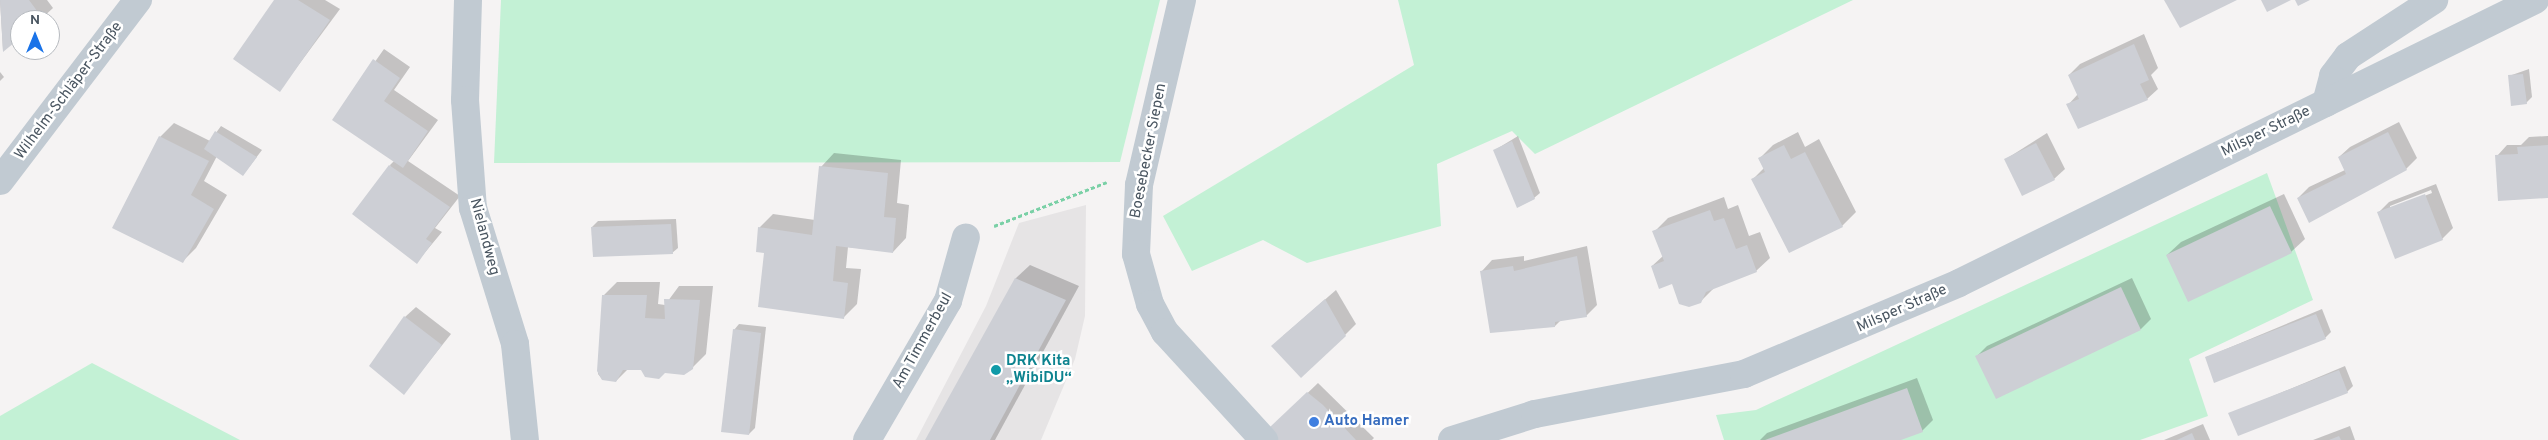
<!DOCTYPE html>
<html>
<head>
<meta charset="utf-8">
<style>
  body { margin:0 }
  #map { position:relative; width:2548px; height:440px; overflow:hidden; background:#f5f3f3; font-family:Overpass,sans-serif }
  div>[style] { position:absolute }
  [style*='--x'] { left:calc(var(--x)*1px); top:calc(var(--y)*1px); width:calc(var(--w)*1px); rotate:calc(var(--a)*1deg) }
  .education>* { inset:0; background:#e6e4e5 }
  .green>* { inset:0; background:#c3f1d5 }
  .shadow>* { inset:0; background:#0003 }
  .building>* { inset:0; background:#cdcfd5 }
  .path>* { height:3px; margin-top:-1.5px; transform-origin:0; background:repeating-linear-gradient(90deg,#7ad0a6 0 4px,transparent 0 6.5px) }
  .minor>* { height:28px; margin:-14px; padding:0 14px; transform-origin:14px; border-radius:14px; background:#c1cad2 }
  .dots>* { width:14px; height:14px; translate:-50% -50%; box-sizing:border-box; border:2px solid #fff; border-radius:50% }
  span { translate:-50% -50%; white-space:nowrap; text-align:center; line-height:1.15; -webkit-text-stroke:5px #fff; paint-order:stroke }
  .street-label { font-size:15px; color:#4a5661 }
  .culture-label { font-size:15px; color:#0d838f; font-weight:700 }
  .left { translate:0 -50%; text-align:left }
  .shop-label { font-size:15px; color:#366cbe; font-weight:700 }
  .north { position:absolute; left:10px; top:10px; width:50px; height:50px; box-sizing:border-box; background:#fff; border:1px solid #b7bbc0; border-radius:50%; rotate:0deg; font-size:14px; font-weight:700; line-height:20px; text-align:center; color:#4a5661 }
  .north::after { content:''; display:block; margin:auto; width:18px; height:22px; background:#1a73e8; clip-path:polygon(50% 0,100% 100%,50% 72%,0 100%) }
</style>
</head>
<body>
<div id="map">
  <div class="education">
    <div style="clip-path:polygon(1086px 205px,1085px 316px,1075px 359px,1041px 440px,916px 440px,986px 306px,1019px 223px)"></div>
  </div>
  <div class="green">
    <div style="clip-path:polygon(501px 0,1160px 0,1120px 162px,494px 163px)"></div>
    <div style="clip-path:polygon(1398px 0,1853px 0,1535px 154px,1512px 131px,1437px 164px,1441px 226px,1307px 263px,1263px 240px,1192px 271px,1163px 216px,1414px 65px)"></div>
    <div style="clip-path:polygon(2267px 173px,2313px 300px,2189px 359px,2208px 416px,2140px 440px,1724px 440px,1716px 415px,1756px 410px)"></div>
    <div style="clip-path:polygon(92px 363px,240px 440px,0 440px,0 416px)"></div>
  </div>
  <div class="shadow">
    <div style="clip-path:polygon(0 0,47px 0,53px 8px,40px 20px,20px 20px,20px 37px,3px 50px)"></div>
    <div style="clip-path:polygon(275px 0,325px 0,340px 9px,280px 90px)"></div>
    <div style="clip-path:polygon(2144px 34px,2158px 68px,2151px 75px,2158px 89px,2147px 99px,2068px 105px,2078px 94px,2069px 75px,2080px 64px)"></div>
    <div style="clip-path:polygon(384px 49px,410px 67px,394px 90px,438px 120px,408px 161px,460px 196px,435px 228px,442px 232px,417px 262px,390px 165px,395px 160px,334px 120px)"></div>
    <div style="clip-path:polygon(2529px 69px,2532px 97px,2526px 103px,2509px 76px)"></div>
    <div style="clip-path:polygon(0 72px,4px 77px,0 81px)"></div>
    <div style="clip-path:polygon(2399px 122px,2417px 158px,2406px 169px,2298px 198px,2309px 187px,2345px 170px,2339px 157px,2350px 147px)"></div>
    <div style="clip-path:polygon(174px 123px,210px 141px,221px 126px,262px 150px,243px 175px,217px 156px,204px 181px,227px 195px,196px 248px,182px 262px,160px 137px)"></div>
    <div style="clip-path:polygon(1798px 132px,1805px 147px,1819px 139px,1856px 212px,1842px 226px,1753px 179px,1764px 168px,1759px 159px,1773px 145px)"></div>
    <div style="clip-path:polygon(2047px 133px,2065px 169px,2054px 179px,2006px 159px)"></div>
    <div style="clip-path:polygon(1518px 136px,1540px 193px,1534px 198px,1495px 150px)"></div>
    <div style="clip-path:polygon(2548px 136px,2548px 197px,2497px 156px,2507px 145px,2521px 145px,2529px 137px)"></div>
    <div style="clip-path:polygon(834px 153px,901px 160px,897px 203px,909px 205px,906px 238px,893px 252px,848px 247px,846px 268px,861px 269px,857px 304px,844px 317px,766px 252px,759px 228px,773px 214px,815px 220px,821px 167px)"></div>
    <div style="clip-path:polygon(evenodd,2436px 184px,2453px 228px,2442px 239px,2379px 212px,2389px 202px,2436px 184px,2431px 190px,2432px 193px,2390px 209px,2390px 206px,2431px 190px)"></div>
    <div style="clip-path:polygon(2284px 194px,2305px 239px,2291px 252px,2167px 255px,2181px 242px)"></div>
    <div style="clip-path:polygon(1724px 197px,1728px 209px,1738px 205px,1749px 236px,1760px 232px,1770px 258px,1756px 271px,1715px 287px,1701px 301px,1652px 266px,1663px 256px,1654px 232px,1668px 218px)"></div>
    <div style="clip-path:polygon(676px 219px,678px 248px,672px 253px,592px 227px,598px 221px)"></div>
    <div style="clip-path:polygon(1587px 246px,1597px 305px,1586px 316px,1561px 320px,1555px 326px,1482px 271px,1492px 260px,1524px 256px,1524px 261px)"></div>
    <div style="clip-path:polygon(1030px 265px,1079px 286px,995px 440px,927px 440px,1016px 278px)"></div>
    <div style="clip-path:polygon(2132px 278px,2151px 319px,2141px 329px,1977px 356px,1987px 346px)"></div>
    <div style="clip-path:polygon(617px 282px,660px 282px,658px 304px,665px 305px,679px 286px,713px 286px,706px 354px,692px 368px,664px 372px,628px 369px,616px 381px,602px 379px,598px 374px,603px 296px)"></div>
    <div style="clip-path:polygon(1336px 290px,1356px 324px,1345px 335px,1283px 336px)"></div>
    <div style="clip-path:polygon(416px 307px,451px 334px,404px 393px,405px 317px)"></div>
    <div style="clip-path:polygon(2322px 309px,2331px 332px,2325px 338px,2207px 357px)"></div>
    <div style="clip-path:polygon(739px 324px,766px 327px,755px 428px,749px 434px,734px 330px)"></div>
    <div style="clip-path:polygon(2345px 366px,2353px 386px,2347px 392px,2230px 414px)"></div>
    <div style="clip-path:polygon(1917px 378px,1933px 420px,1922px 431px,1897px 440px,1760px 440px,1767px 433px)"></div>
    <div style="clip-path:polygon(1318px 383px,1374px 438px,1372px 440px,1280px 440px,1270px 429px)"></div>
    <div style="clip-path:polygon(2203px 424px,2210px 440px,2164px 440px)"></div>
    <div style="clip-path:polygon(2350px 426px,2355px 440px,2313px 440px)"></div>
  </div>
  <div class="building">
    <div style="clip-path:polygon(0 0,29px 0,43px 19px,20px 20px,20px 38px,3px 52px)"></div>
    <div style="clip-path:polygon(274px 0,298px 0,330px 20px,280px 92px,233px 59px)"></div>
    <div style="clip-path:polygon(2164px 0,2237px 0,2180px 28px)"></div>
    <div style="clip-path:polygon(2261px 0,2291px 0,2267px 12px)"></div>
    <div style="clip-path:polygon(2295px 0,2310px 0,2298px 6px)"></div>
    <div style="clip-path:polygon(2134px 44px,2149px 80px,2140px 84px,2148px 100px,2078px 129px,2066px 104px,2079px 99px,2068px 75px)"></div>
    <div style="clip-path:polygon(373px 59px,400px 78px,384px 101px,428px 131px,403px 168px,332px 120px)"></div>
    <div style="clip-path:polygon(2523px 74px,2527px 104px,2511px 106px,2508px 75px)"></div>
    <div style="clip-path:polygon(215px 131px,257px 157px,243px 176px,204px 149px)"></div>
    <div style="clip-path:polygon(2388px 132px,2407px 170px,2309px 223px,2297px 198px,2346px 174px,2338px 157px)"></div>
    <div style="clip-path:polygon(159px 136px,209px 161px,191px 195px,214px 209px,183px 263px,112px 228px)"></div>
    <div style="clip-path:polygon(1512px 141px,1535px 199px,1517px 208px,1493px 150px)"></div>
    <div style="clip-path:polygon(2036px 143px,2055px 180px,2022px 196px,2004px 159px)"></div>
    <div style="clip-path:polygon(1784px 145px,1791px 159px,1805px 152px,1843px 227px,1789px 253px,1751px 179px,1765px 172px,1758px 158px)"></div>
    <div style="clip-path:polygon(2548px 145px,2548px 198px,2498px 201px,2495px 155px,2518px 154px,2517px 147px)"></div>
    <div style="clip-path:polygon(389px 165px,450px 207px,426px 239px,432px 243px,417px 264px,352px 214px)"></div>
    <div style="clip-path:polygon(819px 166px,888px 173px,884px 217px,896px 218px,893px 253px,836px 246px,833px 281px,848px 283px,844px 319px,758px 307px,764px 253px,756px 252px,758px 227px,812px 235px)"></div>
    <div style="clip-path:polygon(2425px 194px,2443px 240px,2395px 259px,2377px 212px)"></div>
    <div style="clip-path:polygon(2270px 206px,2292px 253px,2188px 302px,2166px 255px)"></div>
    <div style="clip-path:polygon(1710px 210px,1714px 221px,1724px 218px,1736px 249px,1747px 245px,1757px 272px,1706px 292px,1701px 303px,1689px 307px,1679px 304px,1672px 284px,1659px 289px,1651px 266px,1664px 261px,1652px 231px)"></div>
    <div style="clip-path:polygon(671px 224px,673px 254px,593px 257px,591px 227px)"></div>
    <div style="clip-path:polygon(1577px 256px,1587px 317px,1555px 322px,1555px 327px,1490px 333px,1480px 271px,1513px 266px,1514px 271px)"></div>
    <div style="clip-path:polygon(1015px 278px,1066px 300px,990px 440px,925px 440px)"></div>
    <div style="clip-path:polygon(2121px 287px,2141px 330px,1996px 399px,1975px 356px)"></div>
    <div style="clip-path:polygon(602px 295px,647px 295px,645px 318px,665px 319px,664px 299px,700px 300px,693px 369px,684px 375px,665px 373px,659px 379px,645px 377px,641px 370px,623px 370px,616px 382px,602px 380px,597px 371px)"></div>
    <div style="clip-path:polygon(1325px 299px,1346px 336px,1301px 378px,1271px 346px)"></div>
    <div style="clip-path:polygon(2316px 314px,2326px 339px,2214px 383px,2205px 357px)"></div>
    <div style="clip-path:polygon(404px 316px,442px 345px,404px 395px,369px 366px)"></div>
    <div style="clip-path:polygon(733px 329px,761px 333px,749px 435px,721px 432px)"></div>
    <div style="clip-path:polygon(2339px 370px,2348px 393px,2238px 436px,2228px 413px)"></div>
    <div style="clip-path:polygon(1907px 388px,1923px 432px,1901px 440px,1765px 440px)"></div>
    <div style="clip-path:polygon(1307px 392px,1323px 405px,1356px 440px,1278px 440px,1268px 429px)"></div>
    <div style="clip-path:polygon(2192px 433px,2195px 440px,2177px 440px)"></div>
    <div style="clip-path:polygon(2339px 436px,2341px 440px,2329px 440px)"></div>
  </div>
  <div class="path">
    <div style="--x:994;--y:226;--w:121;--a:-21.3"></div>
  </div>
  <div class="minor">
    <div style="--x:468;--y:0;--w:100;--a:91.7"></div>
    <div style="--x:465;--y:100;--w:108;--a:85.8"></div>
    <div style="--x:473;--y:208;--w:142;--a:72.8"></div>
    <div style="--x:515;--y:344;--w:97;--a:84.1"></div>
    <div style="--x:1182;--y:0;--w:190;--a:103.1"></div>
    <div style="--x:1139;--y:185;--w:69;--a:92.5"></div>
    <div style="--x:1136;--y:254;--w:52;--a:74.4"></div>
    <div style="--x:1150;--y:304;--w:32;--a:62"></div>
    <div style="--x:1165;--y:332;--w:147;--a:47.5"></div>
    <div style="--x:2326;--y:103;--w:28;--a:-75"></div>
    <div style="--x:2333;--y:76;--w:25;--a:-53"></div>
    <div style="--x:2348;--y:56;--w:103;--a:-33.1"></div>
    <div style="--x:0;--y:181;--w:228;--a:-52.7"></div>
    <div style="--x:867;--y:440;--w:161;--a:-59.8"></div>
    <div style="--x:948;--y:301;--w:66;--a:-74.3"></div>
    <div style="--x:1452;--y:440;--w:87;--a:-17.4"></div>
    <div style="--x:1535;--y:414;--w:213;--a:-10.8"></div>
    <div style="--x:1744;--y:374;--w:233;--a:-22.9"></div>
    <div style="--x:1959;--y:283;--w:642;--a:-26.17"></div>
  </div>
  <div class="dots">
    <div style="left:996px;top:370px;background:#0f9aa8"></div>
    <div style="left:1314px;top:422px;background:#3f7fe0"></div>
  </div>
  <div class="street-label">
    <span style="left:69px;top:91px;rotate:-53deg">Wilhelm-Schläper-Straße</span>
    <span style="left:2266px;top:132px;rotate:-26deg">Milsper Straße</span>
    <span style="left:1149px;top:151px;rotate:-79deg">Boesebecker Siepen</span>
    <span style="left:484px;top:237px;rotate:75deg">Nielandweg</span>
    <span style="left:1902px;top:309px;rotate:-24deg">Milsper Straße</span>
    <span style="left:923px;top:341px;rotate:-61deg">Am Timmerbeul</span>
  </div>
  <div class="culture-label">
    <span class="left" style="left:1006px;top:370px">DRK Kita<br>„WibiDU“</span>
  </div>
  <div class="shop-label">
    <span class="left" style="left:1324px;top:422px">Auto Hamer</span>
  </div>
  <div class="north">N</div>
</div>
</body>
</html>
